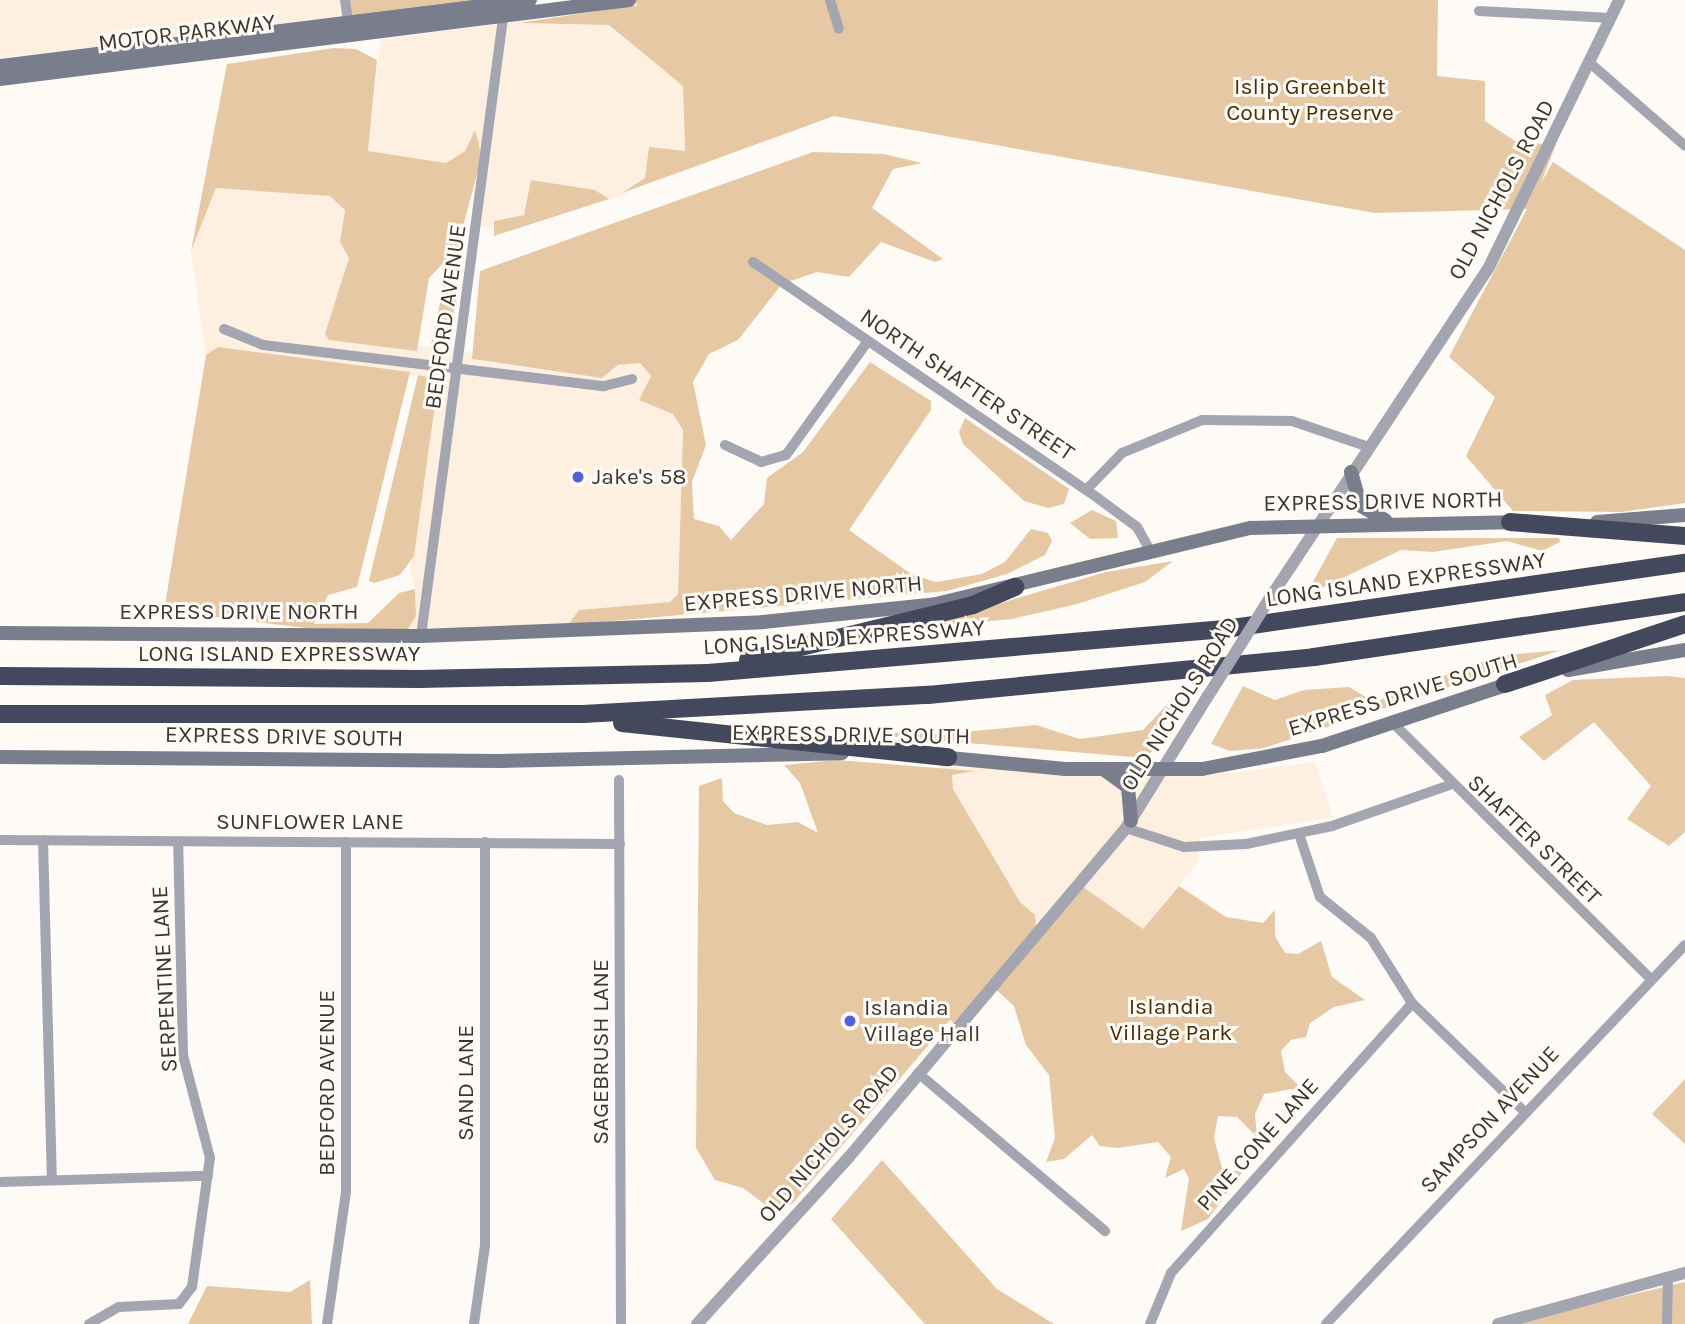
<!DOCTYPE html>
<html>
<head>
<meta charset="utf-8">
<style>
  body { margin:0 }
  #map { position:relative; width:1685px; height:1324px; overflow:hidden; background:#fefaf6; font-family:Karla,sans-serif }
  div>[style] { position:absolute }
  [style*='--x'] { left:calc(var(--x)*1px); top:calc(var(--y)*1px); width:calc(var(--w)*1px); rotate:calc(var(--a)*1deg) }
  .built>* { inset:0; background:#fef0e0 }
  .green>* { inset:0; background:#e6c9a4 }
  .minor>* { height:10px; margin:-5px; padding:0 5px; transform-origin:5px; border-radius:5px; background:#a3a6b1 }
  .tertiary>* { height:12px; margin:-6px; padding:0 6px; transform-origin:6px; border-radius:6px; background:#a3a6b1 }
  .secondary>* { height:14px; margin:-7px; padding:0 7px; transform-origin:7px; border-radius:7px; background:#797d8c }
  .motorway>* { height:18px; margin:-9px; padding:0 9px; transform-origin:9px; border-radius:9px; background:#43485c }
  .tertiary-bridge>* { height:12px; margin:-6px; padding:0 6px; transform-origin:6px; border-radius:6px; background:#a3a6b1 }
  .dots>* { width:19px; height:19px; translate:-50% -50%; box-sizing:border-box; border:4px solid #fefaf6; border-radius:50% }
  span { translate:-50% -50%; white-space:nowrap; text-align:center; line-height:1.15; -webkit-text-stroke:6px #fefaf6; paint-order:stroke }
  .street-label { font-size:23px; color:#3d362e }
  .park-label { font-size:23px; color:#492f05 }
  .poi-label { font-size:23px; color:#3d362e }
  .left { translate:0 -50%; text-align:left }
</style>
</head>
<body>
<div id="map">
  <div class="built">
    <div style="clip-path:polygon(0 0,340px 0,343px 18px,0 58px)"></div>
    <div style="clip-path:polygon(507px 23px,609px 25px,683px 86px,685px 151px,624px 193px,631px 194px,609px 199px,595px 190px,531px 180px,524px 215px,494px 221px,492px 228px,479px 227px,481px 160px,471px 135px,465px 151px,446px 163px,368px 151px,381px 39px)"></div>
    <div style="clip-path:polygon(234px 186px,330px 196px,345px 210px,340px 242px,349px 258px,329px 340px,443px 348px,470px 352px,477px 361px,602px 378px,628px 362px,649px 368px,650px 385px,639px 400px,673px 414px,683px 430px,678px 594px,670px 602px,579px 610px,568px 625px,406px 632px,417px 600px,410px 567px,436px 397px,432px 378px,218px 347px,206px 355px,191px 251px,216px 188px)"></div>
    <div style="clip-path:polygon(1315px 762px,1333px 817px,1200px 838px,1197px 863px,1143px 929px,1036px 929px,1002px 903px,1022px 906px,939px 765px,1101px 776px,1223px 774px)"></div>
  </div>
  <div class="green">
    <div style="clip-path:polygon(345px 0,530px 0,349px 23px)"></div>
    <div style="clip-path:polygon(629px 0,1438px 0,1437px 76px,1485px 81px,1485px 121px,1518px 143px,1556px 144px,1541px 183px,1553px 162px,1685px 250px,1685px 503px,1621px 512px,1513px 511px,1466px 456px,1495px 397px,1449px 357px,1527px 209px,1375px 213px,834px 116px,622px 193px,645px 178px,649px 147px,685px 151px,683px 86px,609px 25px,518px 23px,638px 5px)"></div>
    <div style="clip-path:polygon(334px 48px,356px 49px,377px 60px,368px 151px,446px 163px,465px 151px,475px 130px,479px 144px,481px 160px,457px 248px,429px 278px,417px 351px,329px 340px,325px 334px,349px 258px,340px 242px,345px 210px,330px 196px,216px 188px,191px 251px,227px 64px)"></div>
    <div style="clip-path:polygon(813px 152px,884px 154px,922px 163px,893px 169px,872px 208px,943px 259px,935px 262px,881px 242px,849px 277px,817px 272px,782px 284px,738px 340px,709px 354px,693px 382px,706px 445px,692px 482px,694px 519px,719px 526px,731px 540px,764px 504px,767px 478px,803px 452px,870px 362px,931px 401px,931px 410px,849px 530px,911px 574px,936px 582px,982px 574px,1005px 562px,1031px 529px,1048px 533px,1052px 541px,1045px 555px,1007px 574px,947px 591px,568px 625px,579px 610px,670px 602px,678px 594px,683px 430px,673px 414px,639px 400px,651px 376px,640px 363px,618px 365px,602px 378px,472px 359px,480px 271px)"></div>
    <div style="clip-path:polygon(531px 180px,595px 190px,609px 199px,494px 236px,494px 221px,524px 215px)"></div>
    <div style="clip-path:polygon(444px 284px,454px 286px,457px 297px,447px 340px,430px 350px)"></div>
    <div style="clip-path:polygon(218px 347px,410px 372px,357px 587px,328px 595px,314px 624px,368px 623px,399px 593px,415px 589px,416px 616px,406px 632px,306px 628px,164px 611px,206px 355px)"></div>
    <div style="clip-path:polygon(418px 375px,432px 378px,436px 397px,414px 556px,400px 575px,374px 583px,369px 581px)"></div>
    <div style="clip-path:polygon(965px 418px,1069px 489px,1064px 504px,1048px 508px,1024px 501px,963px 444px,959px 432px)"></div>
    <div style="clip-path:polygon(1092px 510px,1116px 521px,1118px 538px,1090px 539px,1070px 523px)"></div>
    <div style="clip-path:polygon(1337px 538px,1559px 538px,1560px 542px,1542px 551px,1507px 541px,1433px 552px,1401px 550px,1305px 596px)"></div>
    <div style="clip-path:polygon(1173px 561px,1145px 582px,1077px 604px,1012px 619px,916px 628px,1106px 572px)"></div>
    <div style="clip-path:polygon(1561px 650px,1264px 748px,1230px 751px,1211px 744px,1243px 686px,1275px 700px,1304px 690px,1349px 687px,1374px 702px,1497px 656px)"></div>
    <div style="clip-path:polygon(1667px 676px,1685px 678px,1685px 832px,1669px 846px,1627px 819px,1651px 786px,1594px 722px,1544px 761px,1519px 737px,1552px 715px,1545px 695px,1573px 680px)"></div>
    <div style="clip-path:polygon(1175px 696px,1154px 750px,1144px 758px,828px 731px,944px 734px,1036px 725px,1080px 739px,1143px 730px)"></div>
    <div style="clip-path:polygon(837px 760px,975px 771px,952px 775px,953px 789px,1020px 902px,1035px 915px,1036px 929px,1076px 882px,1143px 929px,1179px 886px,1226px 917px,1263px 923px,1275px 910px,1275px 936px,1285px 953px,1298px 954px,1321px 941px,1332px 977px,1365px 1000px,1334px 1007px,1310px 1023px,1306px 1037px,1291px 1040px,1281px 1051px,1285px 1072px,1309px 1096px,1291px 1089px,1264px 1094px,1255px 1114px,1257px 1137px,1237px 1117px,1218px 1116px,1214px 1138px,1223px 1172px,1244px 1170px,1208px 1219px,1181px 1231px,1189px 1178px,1184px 1169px,1165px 1178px,1171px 1157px,1158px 1142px,1118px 1148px,1100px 1146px,1092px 1135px,1064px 1159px,1046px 1162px,1055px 1138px,1049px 1075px,1026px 1045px,1014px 1006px,991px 985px,958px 1026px,950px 1020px,793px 1203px,775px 1212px,743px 1188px,715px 1180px,696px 1148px,699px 786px,722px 778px,723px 801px,734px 813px,767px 825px,798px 822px,818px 833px,800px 783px,784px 765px)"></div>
    <div style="clip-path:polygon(1685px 1079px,1685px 1144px,1652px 1114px)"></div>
    <div style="clip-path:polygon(882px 1160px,997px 1289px,1054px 1324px,925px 1324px,831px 1219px)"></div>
    <div style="clip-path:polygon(310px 1280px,312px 1324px,188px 1324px,207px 1286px,290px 1292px)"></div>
    <div style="clip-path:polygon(1685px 1282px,1685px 1324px,1510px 1324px,1516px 1322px)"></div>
  </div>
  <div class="minor">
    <div style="--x:345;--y:0;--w:27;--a:82"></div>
    <div style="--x:830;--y:0;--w:30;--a:73"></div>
    <div style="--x:1479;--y:11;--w:132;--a:3"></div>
    <div style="--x:1590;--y:63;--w:126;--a:41.1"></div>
    <div style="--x:753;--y:262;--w:419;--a:34.4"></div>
    <div style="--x:1099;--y:499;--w:47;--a:36.4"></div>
    <div style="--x:1137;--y:527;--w:25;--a:61"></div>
    <div style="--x:224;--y:329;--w:42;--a:22.3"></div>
    <div style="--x:263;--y:345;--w:343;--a:6.9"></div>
    <div style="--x:604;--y:386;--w:29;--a:-14"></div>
    <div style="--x:725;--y:445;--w:40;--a:25"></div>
    <div style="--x:761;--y:462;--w:26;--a:-16"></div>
    <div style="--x:786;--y:455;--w:140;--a:-54.3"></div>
    <div style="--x:1086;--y:490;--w:52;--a:-45.8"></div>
    <div style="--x:1122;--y:453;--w:87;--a:-22.4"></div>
    <div style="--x:1202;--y:420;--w:90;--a:0.6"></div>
    <div style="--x:1292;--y:421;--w:81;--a:18.7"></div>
    <div style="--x:421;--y:636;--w:630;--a:-82.44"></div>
    <div style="--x:1394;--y:724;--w:363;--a:44.8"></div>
    <div style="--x:619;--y:780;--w:544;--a:89.79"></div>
    <div style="--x:1126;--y:828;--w:61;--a:18.1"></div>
    <div style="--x:1184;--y:847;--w:62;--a:-2.8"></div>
    <div style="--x:1246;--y:844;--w:88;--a:-11.8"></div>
    <div style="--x:1332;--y:826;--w:125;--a:-19.2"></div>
    <div style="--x:1299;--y:834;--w:66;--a:71.6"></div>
    <div style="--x:1320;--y:897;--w:65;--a:38.8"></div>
    <div style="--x:1371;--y:938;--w:77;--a:57.8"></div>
    <div style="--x:1412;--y:1003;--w:156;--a:44"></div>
    <div style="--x:0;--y:840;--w:620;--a:0.37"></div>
    <div style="--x:43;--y:840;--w:340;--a:88.5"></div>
    <div style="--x:918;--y:1073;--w:245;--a:40.2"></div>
    <div style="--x:0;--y:1182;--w:208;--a:-1.7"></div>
    <div style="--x:89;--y:1324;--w:34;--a:-30"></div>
    <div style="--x:119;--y:1307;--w:60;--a:-2.9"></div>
    <div style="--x:179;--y:1304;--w:21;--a:-53"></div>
    <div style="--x:192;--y:1287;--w:130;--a:-82.1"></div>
    <div style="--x:210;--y:1158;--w:106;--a:-104.7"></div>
    <div style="--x:183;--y:1055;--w:213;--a:-91.3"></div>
    <div style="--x:327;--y:1324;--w:133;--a:-81.8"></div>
    <div style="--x:346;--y:1192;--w:350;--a:-90"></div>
    <div style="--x:474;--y:1324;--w:79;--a:-82"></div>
    <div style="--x:485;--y:1246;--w:404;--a:-90"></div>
    <div style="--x:1150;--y:1324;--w:55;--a:-67.6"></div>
    <div style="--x:1171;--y:1273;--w:362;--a:-48.2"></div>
    <div style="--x:1326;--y:1324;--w:522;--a:-46.55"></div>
    <div style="--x:1667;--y:1324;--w:46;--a:-88.8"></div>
  </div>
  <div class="tertiary">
    <div style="--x:1270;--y:598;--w:397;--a:-56.5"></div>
    <div style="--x:1489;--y:267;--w:297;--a:-64"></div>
    <div style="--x:697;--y:1324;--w:226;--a:-47.7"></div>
    <div style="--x:849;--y:1157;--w:430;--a:-49.9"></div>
    <div style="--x:1126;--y:828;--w:155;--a:-58.2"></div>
    <div style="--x:1498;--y:1324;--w:194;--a:-15.3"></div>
  </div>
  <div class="secondary">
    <div style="--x:0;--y:66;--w:534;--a:-7.1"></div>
    <div style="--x:0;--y:79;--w:634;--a:-7.16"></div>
    <div style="--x:1351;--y:472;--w:35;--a:74"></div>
    <div style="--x:1361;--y:506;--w:28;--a:30"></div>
    <div style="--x:1597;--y:522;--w:88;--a:-4.5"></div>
    <div style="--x:0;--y:633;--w:421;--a:0.4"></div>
    <div style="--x:421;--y:636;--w:342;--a:-2.3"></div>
    <div style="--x:763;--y:622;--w:174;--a:-5.9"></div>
    <div style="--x:936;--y:604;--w:324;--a:-13.6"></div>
    <div style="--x:1251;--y:528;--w:269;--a:-1.3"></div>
    <div style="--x:1568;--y:670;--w:119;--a:-9.7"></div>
    <div style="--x:0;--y:757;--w:501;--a:0.46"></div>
    <div style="--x:501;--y:761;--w:341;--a:-1.3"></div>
    <div style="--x:939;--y:757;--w:127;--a:5.4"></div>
    <div style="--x:1065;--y:769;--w:137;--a:0"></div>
    <div style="--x:1202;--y:769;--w:122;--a:-10.9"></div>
    <div style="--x:1322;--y:746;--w:202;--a:-18.4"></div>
    <div style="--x:1106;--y:771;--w:27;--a:36"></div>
    <div style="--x:1128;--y:787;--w:34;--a:85"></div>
  </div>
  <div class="motorway">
    <div style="--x:1510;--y:522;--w:176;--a:4.6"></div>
    <div style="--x:748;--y:660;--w:232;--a:-13.7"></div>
    <div style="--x:973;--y:605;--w:46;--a:-23.2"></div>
    <div style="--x:0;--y:676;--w:419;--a:0.4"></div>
    <div style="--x:419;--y:679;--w:289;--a:-1.2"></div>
    <div style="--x:708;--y:673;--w:519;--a:-4.86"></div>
    <div style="--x:1225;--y:629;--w:465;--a:-8.2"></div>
    <div style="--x:1505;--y:684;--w:190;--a:-18.4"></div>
    <div style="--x:0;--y:714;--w:583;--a:0"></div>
    <div style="--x:583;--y:714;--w:346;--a:-3.2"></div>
    <div style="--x:928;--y:695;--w:388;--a:-5.6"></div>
    <div style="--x:1314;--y:657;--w:375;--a:-8.4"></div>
    <div style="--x:622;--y:723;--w:328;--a:6"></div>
  </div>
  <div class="tertiary-bridge">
    <div style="--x:1208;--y:696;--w:116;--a:-57.7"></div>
  </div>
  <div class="dots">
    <div style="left:578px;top:477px;background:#5361d8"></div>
    <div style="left:850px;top:1021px;background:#5361d8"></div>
  </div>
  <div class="street-label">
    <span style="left:187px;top:33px;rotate:-7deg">MOTOR PARKWAY</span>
    <span style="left:1502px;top:190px;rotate:-62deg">OLD NICHOLS ROAD</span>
    <span style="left:446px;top:317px;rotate:-82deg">BEDFORD AVENUE</span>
    <span style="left:967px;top:385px;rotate:34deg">NORTH SHAFTER STREET</span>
    <span style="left:1383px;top:502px;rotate:-1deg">EXPRESS DRIVE NORTH</span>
    <span style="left:1406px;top:580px;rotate:-8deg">LONG ISLAND EXPRESSWAY</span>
    <span style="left:803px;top:594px;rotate:-5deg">EXPRESS DRIVE NORTH</span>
    <span style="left:239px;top:612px">EXPRESS DRIVE NORTH</span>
    <span style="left:844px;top:638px;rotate:-4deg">LONG ISLAND EXPRESSWAY</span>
    <span style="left:279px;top:654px">LONG ISLAND EXPRESSWAY</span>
    <span style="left:1403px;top:695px;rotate:-17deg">EXPRESS DRIVE SOUTH</span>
    <span style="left:1180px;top:704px;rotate:-58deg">OLD NICHOLS ROAD</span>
    <span style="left:851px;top:735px;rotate:1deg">EXPRESS DRIVE SOUTH</span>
    <span style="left:284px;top:737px;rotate:1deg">EXPRESS DRIVE SOUTH</span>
    <span style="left:310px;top:822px">SUNFLOWER LANE</span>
    <span style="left:1534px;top:840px;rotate:44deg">SHAFTER STREET</span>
    <span style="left:165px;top:979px;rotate:-93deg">SERPENTINE LANE</span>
    <span style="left:601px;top:1052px;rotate:-90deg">SAGEBRUSH LANE</span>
    <span style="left:327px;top:1083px;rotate:-90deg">BEDFORD AVENUE</span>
    <span style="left:466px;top:1083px;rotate:-90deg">SAND LANE</span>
    <span style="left:1490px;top:1120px;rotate:-47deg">SAMPSON AVENUE</span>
    <span style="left:829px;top:1144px;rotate:-49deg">OLD NICHOLS ROAD</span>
    <span style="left:1258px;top:1145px;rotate:-48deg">PINE CONE LANE</span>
  </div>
  <div class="park-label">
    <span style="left:1310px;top:100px">Islip Greenbelt<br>County Preserve</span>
    <span style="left:1171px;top:1020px">Islandia<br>Village Park</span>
  </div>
  <div class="poi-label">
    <span class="left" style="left:592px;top:477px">Jake's 58</span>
    <span class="left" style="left:864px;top:1021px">Islandia<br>Village Hall</span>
  </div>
</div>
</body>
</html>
